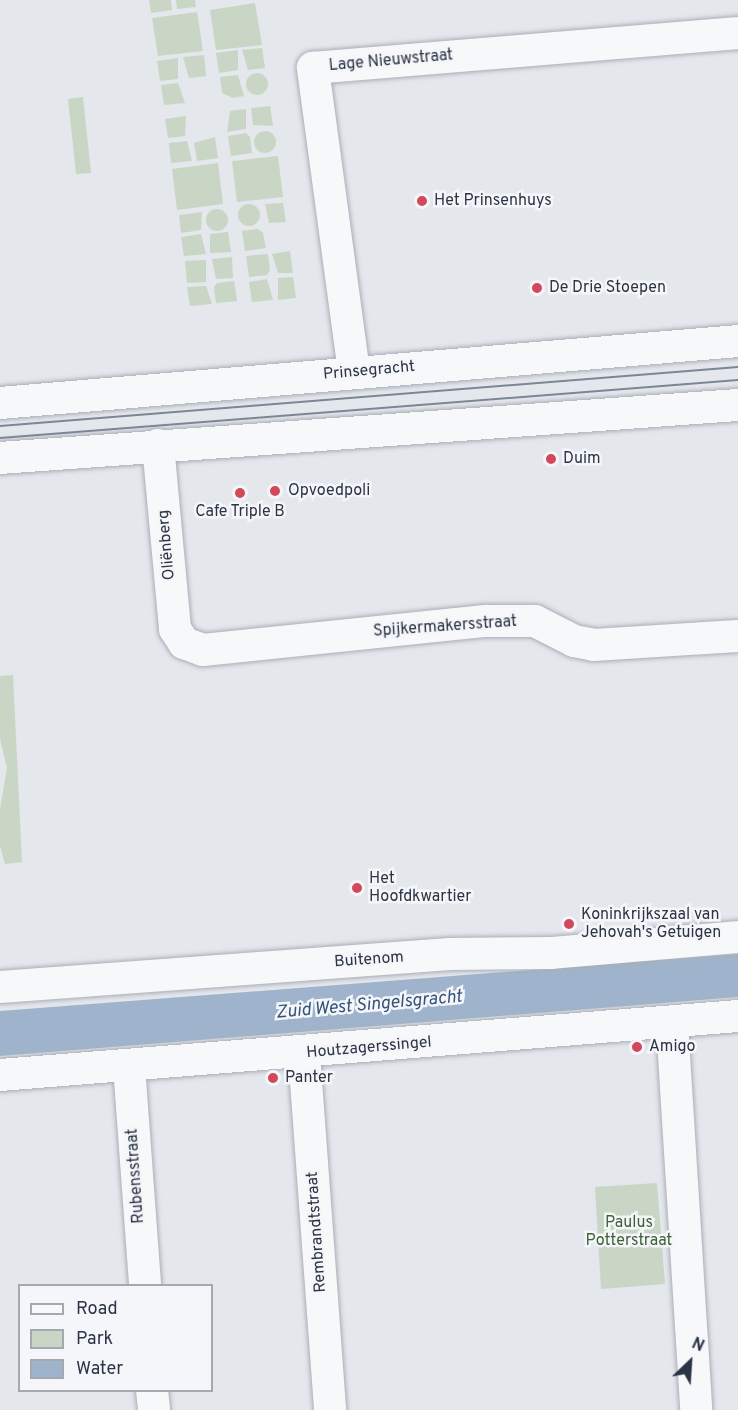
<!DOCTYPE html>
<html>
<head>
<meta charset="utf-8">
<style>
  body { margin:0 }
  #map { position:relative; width:738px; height:1410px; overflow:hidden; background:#e4e7ec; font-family:Overpass,sans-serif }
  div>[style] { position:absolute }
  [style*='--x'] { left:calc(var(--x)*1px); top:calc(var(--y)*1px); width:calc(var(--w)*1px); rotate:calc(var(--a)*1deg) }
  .green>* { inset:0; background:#c9d6c5 }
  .round { border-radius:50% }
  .water>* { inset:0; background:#9fb4cc }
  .roads { filter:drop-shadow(0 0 2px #a9aeb7) drop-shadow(0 0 2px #a9aeb7) }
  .minor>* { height:32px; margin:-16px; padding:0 16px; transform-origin:16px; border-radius:16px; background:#f7f8fa }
  .tram>* { height:1.5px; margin:-0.75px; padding:0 0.75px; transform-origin:0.75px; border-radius:0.75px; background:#7d8696 }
  .dots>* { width:16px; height:16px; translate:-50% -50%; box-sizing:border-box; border:3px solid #f4f6f9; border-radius:50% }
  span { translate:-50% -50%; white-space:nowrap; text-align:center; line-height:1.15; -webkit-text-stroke:5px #f4f6f9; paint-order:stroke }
  .street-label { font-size:16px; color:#2b3445 }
  .poi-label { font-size:16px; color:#2b3445 }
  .left { translate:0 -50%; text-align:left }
  .park-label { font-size:16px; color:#3f6138 }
  .water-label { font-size:18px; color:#34527a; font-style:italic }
  .legend { position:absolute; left:18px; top:1284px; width:195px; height:108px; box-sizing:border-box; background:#f4f6f9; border:2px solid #a4a8b1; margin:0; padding:8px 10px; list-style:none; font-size:18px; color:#2b3445 }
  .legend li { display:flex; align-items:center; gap:12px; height:30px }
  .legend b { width:30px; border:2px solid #a4a8b1 }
  .north { position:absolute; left:660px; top:1332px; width:60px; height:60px; -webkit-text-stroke:4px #f4f6f9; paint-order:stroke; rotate:25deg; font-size:16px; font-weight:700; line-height:24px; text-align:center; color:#2b3445 }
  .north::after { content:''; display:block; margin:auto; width:21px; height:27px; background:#2b3445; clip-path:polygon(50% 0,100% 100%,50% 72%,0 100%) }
</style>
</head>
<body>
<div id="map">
  <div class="green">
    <div style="clip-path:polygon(149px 0,171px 0,172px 10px,151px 13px)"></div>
    <div style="clip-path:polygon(176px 0,195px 0,196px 7px,177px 9px)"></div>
    <div style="clip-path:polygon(255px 3px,262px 45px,216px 50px,210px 10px)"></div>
    <div style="clip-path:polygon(197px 12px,203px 51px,158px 56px,152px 18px)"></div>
    <div style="clip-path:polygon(262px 48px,265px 68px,248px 70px,242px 50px)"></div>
    <div style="clip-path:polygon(238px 50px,238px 70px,219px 73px,216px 53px)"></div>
    <div style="clip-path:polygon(204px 55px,206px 76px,189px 78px,183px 57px)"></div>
    <div style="clip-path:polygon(178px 58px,178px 79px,160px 81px,157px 61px)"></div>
    <div class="round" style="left:246px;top:73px;width:22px;height:22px"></div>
    <div style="clip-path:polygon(238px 75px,244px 96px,233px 98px,222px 93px,220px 77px)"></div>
    <div style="clip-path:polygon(178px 83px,185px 103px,164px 105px,161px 85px)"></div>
    <div style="clip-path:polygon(83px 97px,91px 173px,76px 174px,68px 99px)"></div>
    <div style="clip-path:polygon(270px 106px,273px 126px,253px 125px,251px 108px)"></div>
    <div style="clip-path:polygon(246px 109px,246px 129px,227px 132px,230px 111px)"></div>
    <div style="clip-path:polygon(186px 116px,185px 136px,168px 138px,165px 119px)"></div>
    <div class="round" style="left:254px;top:131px;width:22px;height:22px"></div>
    <div style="clip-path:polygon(246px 133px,250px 137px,252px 153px,231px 156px,228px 136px)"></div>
    <div style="clip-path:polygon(215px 137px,218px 158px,197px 161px,194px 143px)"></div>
    <div style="clip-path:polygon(187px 141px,192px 161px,171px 163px,169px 143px)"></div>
    <div style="clip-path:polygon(278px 156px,283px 197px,237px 202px,232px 161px)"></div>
    <div style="clip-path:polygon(218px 163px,223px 204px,177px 210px,172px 169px)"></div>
    <div style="clip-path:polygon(283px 203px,286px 222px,269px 223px,265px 204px)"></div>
    <div class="round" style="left:238px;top:204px;width:22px;height:22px"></div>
    <div class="round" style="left:206px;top:209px;width:22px;height:22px"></div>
    <div style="clip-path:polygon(202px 212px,201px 230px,181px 233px,179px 215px)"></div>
    <div style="clip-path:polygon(258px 229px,263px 233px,266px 248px,245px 251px,242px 231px)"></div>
    <div style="clip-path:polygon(228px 232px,231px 252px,210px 253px,210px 234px)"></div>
    <div style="clip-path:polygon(201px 234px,206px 254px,184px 256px,181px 237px)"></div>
    <div style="clip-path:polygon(290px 251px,293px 273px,278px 273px,272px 254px)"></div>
    <div style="clip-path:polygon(268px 254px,270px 270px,267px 275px,249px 277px,246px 256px)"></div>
    <div style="clip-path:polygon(232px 257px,233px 278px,216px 279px,212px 259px)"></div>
    <div style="clip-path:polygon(206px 260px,206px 282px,187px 283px,185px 261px)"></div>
    <div style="clip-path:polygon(293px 277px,296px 298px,278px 300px,278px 278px)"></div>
    <div style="clip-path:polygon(267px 279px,273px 300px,252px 302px,249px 282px)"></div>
    <div style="clip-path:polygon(234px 281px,237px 301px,216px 303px,214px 287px,217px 283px)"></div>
    <div style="clip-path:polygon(206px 286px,212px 304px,190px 306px,187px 287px)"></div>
    <div style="clip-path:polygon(13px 675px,22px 862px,5px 864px,0 846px,0 809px,7px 768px,0 739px,0 676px)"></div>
    <div style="clip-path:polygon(657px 1183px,665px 1284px,601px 1289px,595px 1187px)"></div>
  </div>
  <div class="water">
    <div style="clip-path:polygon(738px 954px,738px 997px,0 1056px,0 1011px)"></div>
  </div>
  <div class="roads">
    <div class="minor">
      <div style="--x:354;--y:372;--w:307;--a:-97.7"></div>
      <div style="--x:313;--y:68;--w:426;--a:-4.7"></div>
      <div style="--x:0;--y:403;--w:741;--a:-4.8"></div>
      <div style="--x:158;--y:445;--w:185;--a:84.7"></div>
      <div style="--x:175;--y:629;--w:17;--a:57"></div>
      <div style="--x:184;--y:643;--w:20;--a:20"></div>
      <div style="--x:203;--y:650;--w:284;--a:-5.9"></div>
      <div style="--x:486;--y:621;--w:49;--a:0"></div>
      <div style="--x:535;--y:621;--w:44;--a:27.1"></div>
      <div style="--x:574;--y:641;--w:20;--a:11"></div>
      <div style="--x:594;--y:645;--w:144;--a:-3.6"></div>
      <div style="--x:0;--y:458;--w:740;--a:-4.11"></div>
      <div style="--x:0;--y:987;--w:451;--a:-4.2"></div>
      <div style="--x:450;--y:954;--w:101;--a:-0.6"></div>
      <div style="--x:551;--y:953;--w:188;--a:-4.9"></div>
      <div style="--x:672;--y:1024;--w:387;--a:86.4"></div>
      <div style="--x:304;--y:1054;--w:357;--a:85.8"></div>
      <div style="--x:129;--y:1066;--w:221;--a:85.8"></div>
      <div style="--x:0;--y:1075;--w:740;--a:-4.57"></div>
      <div style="--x:152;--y:1390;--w:20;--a:84"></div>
    </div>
  </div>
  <div class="tram">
    <div style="--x:0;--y:426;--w:740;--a:-4.57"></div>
    <div style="--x:0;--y:438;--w:740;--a:-4.49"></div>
  </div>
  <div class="dots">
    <div style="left:422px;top:201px;background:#d1495b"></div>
    <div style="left:537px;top:288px;background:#d1495b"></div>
    <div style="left:551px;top:459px;background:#d1495b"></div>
    <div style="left:275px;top:491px;background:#d1495b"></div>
    <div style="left:240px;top:493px;background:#d1495b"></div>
    <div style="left:357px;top:888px;background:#d1495b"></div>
    <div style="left:569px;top:924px;background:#d1495b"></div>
    <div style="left:637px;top:1047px;background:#d1495b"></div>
    <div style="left:273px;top:1078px;background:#d1495b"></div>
  </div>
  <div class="street-label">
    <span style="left:391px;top:61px;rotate:-5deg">Lage Nieuwstraat</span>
    <span style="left:369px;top:371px;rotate:-5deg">Prinsegracht</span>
    <span style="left:167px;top:545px;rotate:-95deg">Oliënberg</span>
    <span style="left:445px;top:627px;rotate:-4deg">Spijkermakersstraat</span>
    <span style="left:369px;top:960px;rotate:-4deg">Buitenom</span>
    <span style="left:369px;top:1048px;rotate:-5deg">Houtzagerssingel</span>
    <span style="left:136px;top:1176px;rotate:-94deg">Rubensstraat</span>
    <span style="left:317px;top:1232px;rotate:-94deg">Rembrandtstraat</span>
  </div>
  <div class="poi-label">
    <span class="left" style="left:434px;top:201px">Het Prinsenhuys</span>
    <span class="left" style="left:549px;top:288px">De Drie Stoepen</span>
    <span class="left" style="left:563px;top:459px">Duim</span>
    <span class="left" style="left:288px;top:491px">Opvoedpoli</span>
    <span style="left:240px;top:512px">Cafe Triple B</span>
    <span class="left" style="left:369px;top:888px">Het<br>Hoofdkwartier</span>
    <span class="left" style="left:581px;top:924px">Koninkrijkszaal van<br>Jehovah's Getuigen</span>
    <span class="left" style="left:649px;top:1047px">Amigo</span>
    <span class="left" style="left:285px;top:1078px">Panter</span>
  </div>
  <div class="park-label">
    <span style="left:629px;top:1232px">Paulus<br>Potterstraat</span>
  </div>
  <div class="water-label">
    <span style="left:369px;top:1006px;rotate:-5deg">Zuid West Singelsgracht</span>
  </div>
  <ul class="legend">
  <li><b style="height:8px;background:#f7f8fa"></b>Road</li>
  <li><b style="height:16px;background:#c9d6c5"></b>Park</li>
  <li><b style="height:16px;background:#9fb4cc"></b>Water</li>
  </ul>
  <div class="north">N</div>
</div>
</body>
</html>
